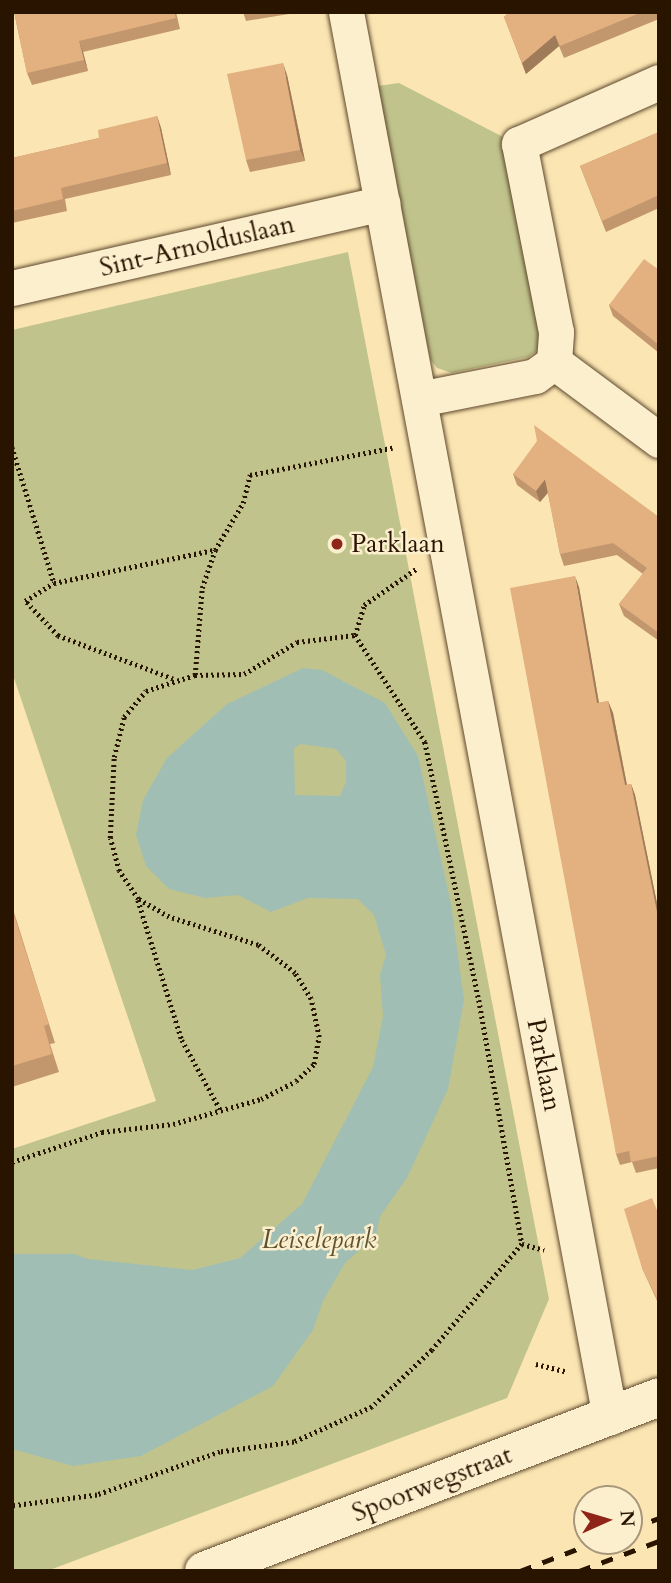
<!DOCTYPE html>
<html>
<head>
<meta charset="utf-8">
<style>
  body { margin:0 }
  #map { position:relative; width:671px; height:1583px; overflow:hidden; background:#fbe6b3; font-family:Cardo,serif }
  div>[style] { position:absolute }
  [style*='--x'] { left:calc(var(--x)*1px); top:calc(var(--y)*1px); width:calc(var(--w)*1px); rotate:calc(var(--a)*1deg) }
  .green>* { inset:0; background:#c0c48c }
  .water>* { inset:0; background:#a0beb3 }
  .path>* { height:4.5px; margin-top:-2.25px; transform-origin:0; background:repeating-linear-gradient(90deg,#291400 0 2px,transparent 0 5.5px) }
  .roads { filter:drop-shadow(0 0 2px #5e482d) drop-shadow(0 0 2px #5e482d) }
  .minor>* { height:35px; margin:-17.5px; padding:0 17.5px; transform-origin:17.5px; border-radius:17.5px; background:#fcefce }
  .tertiary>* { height:38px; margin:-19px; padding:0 19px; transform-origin:19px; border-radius:19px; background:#fcefce }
  .rail>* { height:5px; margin-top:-2.5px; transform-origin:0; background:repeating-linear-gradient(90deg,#291400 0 12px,transparent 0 24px) }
  .wall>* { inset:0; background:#c3976e }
  .shaded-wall>* { inset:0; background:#9f7b5a }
  .building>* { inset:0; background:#e3b080 }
  .dots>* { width:19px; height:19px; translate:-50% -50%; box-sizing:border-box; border:4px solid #fcefce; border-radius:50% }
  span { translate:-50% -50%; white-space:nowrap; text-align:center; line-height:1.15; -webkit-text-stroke:5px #fcefce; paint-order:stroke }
  .street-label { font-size:26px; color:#291400 }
  .poi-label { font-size:26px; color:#291400 }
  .left { translate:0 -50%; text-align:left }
  .park-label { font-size:26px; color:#5e5231; font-style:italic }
  .frame { position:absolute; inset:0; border:14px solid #291400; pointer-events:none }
  .north { position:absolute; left:573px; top:1485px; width:70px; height:70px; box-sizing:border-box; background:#fcefce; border:2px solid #a8977c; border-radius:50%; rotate:86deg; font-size:19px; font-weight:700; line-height:28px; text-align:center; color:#291400 }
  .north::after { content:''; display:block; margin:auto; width:24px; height:32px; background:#8f2418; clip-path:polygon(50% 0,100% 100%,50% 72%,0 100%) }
</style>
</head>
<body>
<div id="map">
  <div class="green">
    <div style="clip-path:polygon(399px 83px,503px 137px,543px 331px,539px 349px,528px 357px,452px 373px,437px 368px,430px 359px,378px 86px)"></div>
    <div style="clip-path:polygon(348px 252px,549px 1299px,507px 1398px,47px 1571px,12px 1571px,12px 1149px,156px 1101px,12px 672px,12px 330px)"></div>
  </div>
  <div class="water">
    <div style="clip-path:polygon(evenodd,303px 668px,322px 670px,385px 703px,418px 756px,451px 904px,464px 1000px,448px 1089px,407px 1178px,380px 1216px,376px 1236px,345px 1263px,323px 1301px,313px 1330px,273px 1386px,141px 1456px,73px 1466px,12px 1449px,12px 1254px,74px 1254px,88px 1259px,192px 1270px,240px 1258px,302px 1204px,373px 1067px,383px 1016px,380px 975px,386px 955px,374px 915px,358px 899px,308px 898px,271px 912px,238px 895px,205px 898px,169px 889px,146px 866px,136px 835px,143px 800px,167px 758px,227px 704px,303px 668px,301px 744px,336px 749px,346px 761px,346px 782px,340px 796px,295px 795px,294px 748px,301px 744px)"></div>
  </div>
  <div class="path">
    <div style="--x:12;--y:447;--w:142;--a:72.8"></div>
    <div style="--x:355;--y:635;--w:31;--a:-73"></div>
    <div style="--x:364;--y:605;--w:63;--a:-34.7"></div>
    <div style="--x:195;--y:675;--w:87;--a:-85.4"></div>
    <div style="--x:202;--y:588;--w:40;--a:-71.1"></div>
    <div style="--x:215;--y:550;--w:55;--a:-59.2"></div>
    <div style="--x:243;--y:503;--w:29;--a:-76"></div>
    <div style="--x:250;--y:475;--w:145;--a:-10.8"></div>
    <div style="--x:173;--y:679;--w:123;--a:-159.5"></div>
    <div style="--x:58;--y:636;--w:48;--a:-133.3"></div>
    <div style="--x:25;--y:601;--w:34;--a:-32"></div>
    <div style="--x:54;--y:583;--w:163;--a:-11.7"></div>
    <div style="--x:138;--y:900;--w:147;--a:72.6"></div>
    <div style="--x:182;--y:1040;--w:79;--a:61.2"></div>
    <div style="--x:12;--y:1162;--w:95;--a:-18.4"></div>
    <div style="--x:102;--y:1132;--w:71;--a:-6.4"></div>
    <div style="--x:173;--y:1124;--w:91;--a:-15.9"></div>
    <div style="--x:261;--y:1099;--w:39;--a:-27"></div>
    <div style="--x:296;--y:1081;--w:25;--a:-43"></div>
    <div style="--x:314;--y:1064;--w:27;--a:-80"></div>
    <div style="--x:319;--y:1037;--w:39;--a:-102"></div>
    <div style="--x:311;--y:999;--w:31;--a:-122"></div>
    <div style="--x:295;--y:973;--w:46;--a:-142.9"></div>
    <div style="--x:258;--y:945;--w:93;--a:-162.5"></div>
    <div style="--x:169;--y:917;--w:36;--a:-150"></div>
    <div style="--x:138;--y:899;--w:34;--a:-124"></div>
    <div style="--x:119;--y:871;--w:34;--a:-105"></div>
    <div style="--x:110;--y:838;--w:81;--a:-87.2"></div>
    <div style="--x:114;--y:757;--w:41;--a:-76"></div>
    <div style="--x:124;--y:717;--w:34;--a:-50"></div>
    <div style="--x:146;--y:691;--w:52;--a:-18.1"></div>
    <div style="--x:195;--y:675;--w:49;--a:-1.2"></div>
    <div style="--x:244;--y:674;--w:62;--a:-31.1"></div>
    <div style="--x:297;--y:642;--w:58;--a:-6.9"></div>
    <div style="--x:355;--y:635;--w:128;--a:56.8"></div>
    <div style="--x:425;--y:742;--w:264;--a:78.2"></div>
    <div style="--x:479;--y:1000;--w:248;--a:80"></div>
    <div style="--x:522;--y:1244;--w:139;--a:130.3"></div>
    <div style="--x:432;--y:1350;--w:83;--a:136.5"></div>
    <div style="--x:372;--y:1407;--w:85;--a:155.8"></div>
    <div style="--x:294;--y:1442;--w:75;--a:172.3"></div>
    <div style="--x:220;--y:1452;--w:130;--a:160.7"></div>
    <div style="--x:97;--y:1495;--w:86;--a:172.6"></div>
    <div style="--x:522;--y:1244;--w:23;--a:15"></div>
    <div style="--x:536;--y:1364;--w:30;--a:14"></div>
  </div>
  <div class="roads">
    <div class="minor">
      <div style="--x:346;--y:12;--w:1430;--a:79.36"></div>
      <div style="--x:12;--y:288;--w:380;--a:-12.9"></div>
      <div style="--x:554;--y:362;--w:30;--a:-86"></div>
      <div style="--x:556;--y:332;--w:192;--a:-101.1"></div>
      <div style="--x:519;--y:144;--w:153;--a:-23.9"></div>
      <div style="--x:419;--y:399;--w:118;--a:-11.2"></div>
      <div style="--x:535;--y:376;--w:24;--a:-36"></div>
      <div style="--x:554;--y:362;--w:131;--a:36.6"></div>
    </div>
    <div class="tertiary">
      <div style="--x:204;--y:1571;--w:487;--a:-20.9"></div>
    </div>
  </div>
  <div class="rail">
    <div style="--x:629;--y:1529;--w:32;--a:-20"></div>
    <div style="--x:520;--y:1571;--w:84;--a:-21"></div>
    <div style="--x:579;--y:1571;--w:85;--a:-20.6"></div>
  </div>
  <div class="wall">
    <div style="clip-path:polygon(14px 12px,176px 12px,180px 29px,83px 52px,88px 71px,32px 85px,27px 73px)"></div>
    <div style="clip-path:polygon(243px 12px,288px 12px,289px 14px,246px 21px)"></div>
    <div style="clip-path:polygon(509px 12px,659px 12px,659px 19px,564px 58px,559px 46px,526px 74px,504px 17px)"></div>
    <div style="clip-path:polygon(287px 75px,305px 161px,250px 172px,246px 160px)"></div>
    <div style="clip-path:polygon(157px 116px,161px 128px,171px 175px,65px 199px,67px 211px,12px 223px,12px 158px,99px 138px)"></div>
    <div style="clip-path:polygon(659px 132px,659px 208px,606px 232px,580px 166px)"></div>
    <div style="clip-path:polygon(659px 270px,659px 353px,613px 316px,609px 305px)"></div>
    <div style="clip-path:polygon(513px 474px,659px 517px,659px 641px,624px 616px,619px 604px,643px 574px,617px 555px,564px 566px,560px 554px,548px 493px,540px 502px,517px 485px)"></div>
    <div style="clip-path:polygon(579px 587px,599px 703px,608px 701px,613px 713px,627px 785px,631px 784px,635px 795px,659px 913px,659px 1168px,636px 1173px,632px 1162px,620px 1165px,616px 1154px)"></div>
    <div style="clip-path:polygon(12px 906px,55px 1043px,50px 1044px,59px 1072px,12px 1087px)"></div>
    <div style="clip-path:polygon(659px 1215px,659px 1305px,642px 1268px)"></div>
  </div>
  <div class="shaded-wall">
    <div style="clip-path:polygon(555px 35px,559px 46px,526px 74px,522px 63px)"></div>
    <div style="clip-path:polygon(79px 41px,83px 52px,88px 71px,84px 60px)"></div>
    <div style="clip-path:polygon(283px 63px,287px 75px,305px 161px,300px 150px)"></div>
    <div style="clip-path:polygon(157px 116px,161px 128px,171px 175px,167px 163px)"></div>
    <div style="clip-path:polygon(545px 479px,549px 491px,540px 502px,536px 491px)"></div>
    <div style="clip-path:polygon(575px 576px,579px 587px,601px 715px,597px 703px)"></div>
    <div style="clip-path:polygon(608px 701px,613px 713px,629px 796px,625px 785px)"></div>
    <div style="clip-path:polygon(631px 784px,635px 795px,659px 913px,659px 922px)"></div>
  </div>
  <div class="building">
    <div style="clip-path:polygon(14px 12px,174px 12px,176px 18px,79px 41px,84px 60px,27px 73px)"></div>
    <div style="clip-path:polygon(509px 12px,642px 12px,560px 46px,555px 35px,522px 63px,504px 17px)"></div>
    <div style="clip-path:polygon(283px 63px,300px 150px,246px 160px,227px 74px)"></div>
    <div style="clip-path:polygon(157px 116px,167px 163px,61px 188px,63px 199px,12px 211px,12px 158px,99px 138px,98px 130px)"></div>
    <div style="clip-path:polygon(659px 132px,659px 195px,602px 221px,580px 166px)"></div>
    <div style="clip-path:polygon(644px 259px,659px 270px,659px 345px,609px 305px)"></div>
    <div style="clip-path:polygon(534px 425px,659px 517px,659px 633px,619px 604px,647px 568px,613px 543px,560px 554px,545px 479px,536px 491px,513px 474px,537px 441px)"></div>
    <div style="clip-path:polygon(575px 576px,597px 703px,608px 701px,625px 785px,631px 784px,659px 922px,659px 1156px,631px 1162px,629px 1151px,616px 1154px,510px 588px)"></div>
    <div style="clip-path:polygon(12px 909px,49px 1024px,44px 1026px,52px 1054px,12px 1066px)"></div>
    <div style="clip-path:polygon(652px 1198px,659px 1215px,659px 1303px,642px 1268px,624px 1209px)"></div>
  </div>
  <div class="dots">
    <div style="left:337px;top:544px;background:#8f2418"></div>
  </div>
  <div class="street-label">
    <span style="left:197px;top:246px;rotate:-13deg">Sint-Arnolduslaan</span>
    <span style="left:544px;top:1065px;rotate:79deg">Parklaan</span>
    <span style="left:432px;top:1484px;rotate:-21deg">Spoorwegstraat</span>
  </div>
  <div class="poi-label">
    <span class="left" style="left:351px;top:544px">Parklaan</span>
  </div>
  <div class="park-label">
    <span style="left:319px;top:1240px">Leiselepark</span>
  </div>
  <div class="frame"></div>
  <div class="north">N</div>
</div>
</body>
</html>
